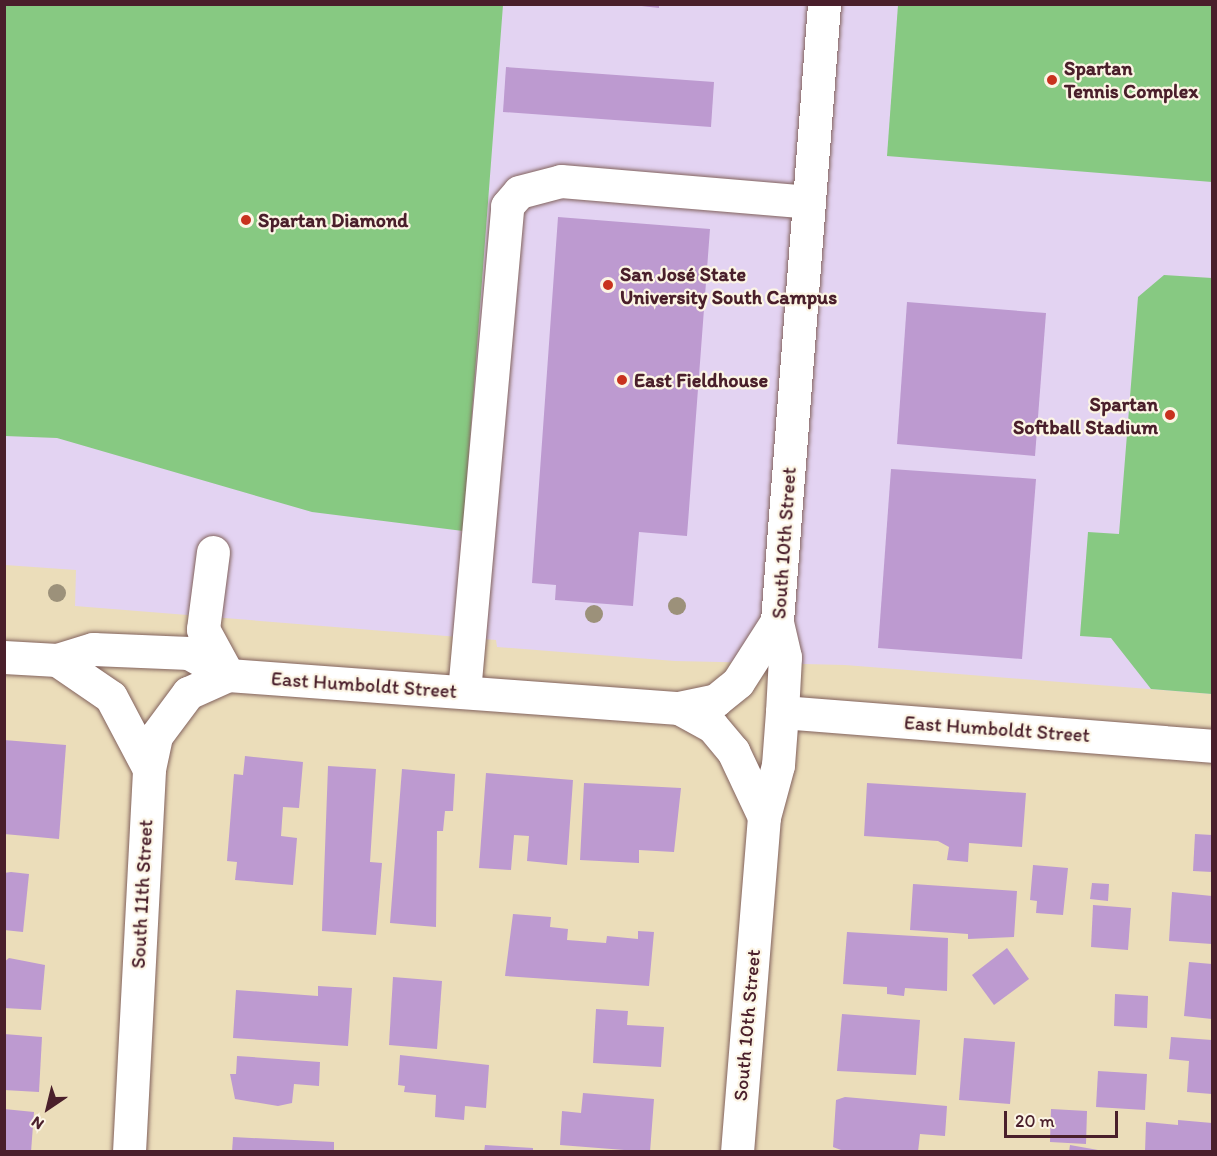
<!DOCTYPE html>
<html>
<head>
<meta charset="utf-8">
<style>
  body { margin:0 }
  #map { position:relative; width:1217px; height:1156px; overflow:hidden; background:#ebddba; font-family:Itim,sans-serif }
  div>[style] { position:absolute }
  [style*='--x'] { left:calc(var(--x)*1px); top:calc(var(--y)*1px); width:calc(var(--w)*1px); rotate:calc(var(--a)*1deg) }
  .built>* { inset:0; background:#e3d3f2 }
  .green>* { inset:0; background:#87c982 }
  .building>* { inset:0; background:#bd9ad0 }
  .roads { filter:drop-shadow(0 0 2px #82625d) drop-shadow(0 0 2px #82625d) }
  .minor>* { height:33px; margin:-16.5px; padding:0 16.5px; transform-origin:16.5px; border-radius:16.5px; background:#fff }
  .major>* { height:33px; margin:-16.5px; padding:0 16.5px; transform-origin:16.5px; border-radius:16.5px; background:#fff }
  .trees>* { width:18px; height:18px; margin:-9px; border-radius:50%; background:#9c917a }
  .dots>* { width:16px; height:16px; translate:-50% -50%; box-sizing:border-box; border:3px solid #fcf5e5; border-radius:50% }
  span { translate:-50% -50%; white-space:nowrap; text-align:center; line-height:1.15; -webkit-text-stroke:4.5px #fcf5e5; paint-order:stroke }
  .poi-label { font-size:20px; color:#4a1f2b; font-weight:700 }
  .left { translate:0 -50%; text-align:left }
  .right { translate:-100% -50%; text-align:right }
  .street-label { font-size:20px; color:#4a1f2b }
  .frame { position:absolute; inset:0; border:6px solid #4a1f2b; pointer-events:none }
  .north { position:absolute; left:18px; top:1078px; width:60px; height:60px; -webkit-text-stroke:4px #fcf5e5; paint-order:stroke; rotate:215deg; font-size:16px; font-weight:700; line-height:24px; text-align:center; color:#4a1f2b }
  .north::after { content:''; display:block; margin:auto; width:21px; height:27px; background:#4a1f2b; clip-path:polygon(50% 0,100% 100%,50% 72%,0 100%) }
  .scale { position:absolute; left:1004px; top:1111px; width:114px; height:27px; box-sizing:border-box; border:3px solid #4a1f2b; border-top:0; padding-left:8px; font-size:18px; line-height:21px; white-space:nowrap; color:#4a1f2b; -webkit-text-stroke:4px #fcf5e5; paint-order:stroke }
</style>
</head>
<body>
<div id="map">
  <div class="built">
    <div style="clip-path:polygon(4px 5px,1212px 5px,1212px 694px,845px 665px,675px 661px,497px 647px,496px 640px,75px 606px,76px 570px,5px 565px)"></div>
  </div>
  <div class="green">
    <div style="clip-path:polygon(5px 5px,503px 5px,463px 531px,312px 512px,57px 438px,5px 436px)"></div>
    <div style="clip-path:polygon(898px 5px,1212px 5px,1212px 182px,887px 156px)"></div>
    <div style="clip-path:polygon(1164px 275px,1212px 278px,1212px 694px,1151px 689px,1111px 638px,1080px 636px,1088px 532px,1119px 534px,1138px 297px)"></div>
  </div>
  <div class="building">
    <div style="clip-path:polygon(624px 4px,659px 4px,659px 8px)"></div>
    <div style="clip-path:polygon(506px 67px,714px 82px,711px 127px,503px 112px)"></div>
    <div style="clip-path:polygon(558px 217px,710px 229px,687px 536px,639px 532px,633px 606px,555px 600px,556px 585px,532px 583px)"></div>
    <div style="clip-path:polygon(907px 302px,1046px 313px,1035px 456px,897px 444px)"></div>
    <div style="clip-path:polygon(891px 469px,1036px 479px,1022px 659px,878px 648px)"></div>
    <div style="clip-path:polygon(4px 740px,66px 745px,59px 839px,4px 834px)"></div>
    <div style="clip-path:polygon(245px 756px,303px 762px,299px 808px,283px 807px,281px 836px,297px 838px,293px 885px,235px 880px,237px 862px,227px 861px,234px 774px,243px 775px)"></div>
    <div style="clip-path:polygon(328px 766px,376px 769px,370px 862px,382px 863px,376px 935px,322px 931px)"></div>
    <div style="clip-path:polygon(402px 769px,455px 774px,453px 811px,445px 811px,443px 831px,437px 831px,436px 927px,390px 923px)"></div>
    <div style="clip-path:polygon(486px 773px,573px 780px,567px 865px,527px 861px,529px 836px,514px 835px,511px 870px,479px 868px)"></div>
    <div style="clip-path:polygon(584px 783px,681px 788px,674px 852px,639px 850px,639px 863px,580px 860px)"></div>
    <div style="clip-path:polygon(867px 783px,1026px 793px,1022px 847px,969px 843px,968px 862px,947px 860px,949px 847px,938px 841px,864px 836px)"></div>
    <div style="clip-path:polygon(1195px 834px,1212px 835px,1212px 872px,1193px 871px)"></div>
    <div style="clip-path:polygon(1033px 865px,1068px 868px,1063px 915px,1036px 913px,1037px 901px,1030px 900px)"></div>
    <div style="clip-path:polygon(11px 872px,29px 874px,23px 932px,4px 930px,4px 873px)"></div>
    <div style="clip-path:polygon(1092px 883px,1109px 884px,1108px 901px,1090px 899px)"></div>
    <div style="clip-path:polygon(913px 884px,1017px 891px,1014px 937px,968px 939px,968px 934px,910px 930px)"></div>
    <div style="clip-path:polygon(1172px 892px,1212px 896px,1212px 944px,1169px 941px)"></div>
    <div style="clip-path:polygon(1093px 905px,1131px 908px,1128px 950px,1091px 947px)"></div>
    <div style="clip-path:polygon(513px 914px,551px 917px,550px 927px,568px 929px,567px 940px,606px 943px,607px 936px,638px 939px,638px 931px,654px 932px,649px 986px,505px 976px)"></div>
    <div style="clip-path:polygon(847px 932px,948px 938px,947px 991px,905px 988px,904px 996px,887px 994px,887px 987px,843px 984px)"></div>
    <div style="clip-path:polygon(1007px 948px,1029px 979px,994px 1005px,972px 975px)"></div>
    <div style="clip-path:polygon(9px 958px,45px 965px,41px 1010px,4px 1008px,4px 962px)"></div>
    <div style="clip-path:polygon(1189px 962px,1212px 964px,1212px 1019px,1184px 1016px)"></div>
    <div style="clip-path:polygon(393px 977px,442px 981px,437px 1049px,389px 1045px)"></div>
    <div style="clip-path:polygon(318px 986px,352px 988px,348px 1046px,233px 1038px,236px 990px,318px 996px)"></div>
    <div style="clip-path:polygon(1115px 994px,1148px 996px,1147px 1028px,1114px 1026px)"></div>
    <div style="clip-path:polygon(596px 1009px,628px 1011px,627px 1025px,664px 1027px,661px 1067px,593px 1063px)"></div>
    <div style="clip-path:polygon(842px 1014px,920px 1020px,916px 1075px,837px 1071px)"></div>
    <div style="clip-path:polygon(4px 1034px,42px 1037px,39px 1092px,4px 1090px)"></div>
    <div style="clip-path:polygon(1171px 1037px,1212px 1040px,1212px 1094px,1187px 1092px,1189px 1061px,1169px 1059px)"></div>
    <div style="clip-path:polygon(964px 1038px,1015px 1042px,1010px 1104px,959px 1100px)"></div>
    <div style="clip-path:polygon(400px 1055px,489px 1065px,486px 1108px,465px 1106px,464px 1120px,435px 1117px,436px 1095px,404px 1092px,405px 1086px,398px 1085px)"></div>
    <div style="clip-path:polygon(237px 1056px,320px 1062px,319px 1086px,294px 1084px,292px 1103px,278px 1106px,235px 1099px,230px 1074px,236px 1074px)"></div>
    <div style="clip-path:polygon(1098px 1071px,1147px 1074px,1145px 1110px,1096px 1107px)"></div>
    <div style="clip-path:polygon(583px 1093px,654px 1099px,650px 1152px,560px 1145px,562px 1111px,581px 1113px)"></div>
    <div style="clip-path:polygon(845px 1097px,947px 1106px,945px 1136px,920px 1134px,918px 1152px,841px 1150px,833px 1147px,836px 1100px)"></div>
    <div style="clip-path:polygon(4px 1109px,34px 1112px,31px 1152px,4px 1152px)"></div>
    <div style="clip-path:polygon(1051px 1109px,1087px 1111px,1086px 1144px,1050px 1142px)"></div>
    <div style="clip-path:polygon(1178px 1120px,1212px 1123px,1212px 1152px,1145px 1152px,1146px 1122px,1178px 1125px)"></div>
    <div style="clip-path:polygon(233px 1137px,334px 1142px,334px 1152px,232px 1152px)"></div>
    <div style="clip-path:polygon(485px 1145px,533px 1148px,533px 1152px,484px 1152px)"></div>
    <div style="clip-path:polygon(1070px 1145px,1098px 1150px,1098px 1152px,1069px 1152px)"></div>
  </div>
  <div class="roads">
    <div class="minor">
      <div style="--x:213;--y:552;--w:78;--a:97.4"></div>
      <div style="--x:203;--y:629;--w:52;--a:61.5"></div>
      <div style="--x:4;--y:657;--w:53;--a:3.2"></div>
      <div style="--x:57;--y:660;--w:38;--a:-17"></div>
      <div style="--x:93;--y:649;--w:96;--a:2.4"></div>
      <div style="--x:189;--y:653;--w:45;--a:29.4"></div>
      <div style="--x:57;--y:660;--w:65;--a:34.4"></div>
      <div style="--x:111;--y:697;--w:81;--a:62.2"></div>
      <div style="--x:464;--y:692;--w:488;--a:-84.9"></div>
      <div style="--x:507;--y:206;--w:18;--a:-49"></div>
      <div style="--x:519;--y:192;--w:43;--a:-14.7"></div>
      <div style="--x:561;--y:181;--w:249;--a:4.8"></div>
      <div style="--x:782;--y:712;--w:431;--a:4.5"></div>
    </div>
    <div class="major">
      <div style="--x:679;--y:708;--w:38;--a:29"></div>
      <div style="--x:712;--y:726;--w:33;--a:50"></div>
      <div style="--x:733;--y:751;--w:73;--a:64.8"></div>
      <div style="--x:129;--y:1152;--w:384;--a:-87"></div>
      <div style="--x:149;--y:769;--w:34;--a:-78"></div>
      <div style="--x:156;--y:736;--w:54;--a:-53.3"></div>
      <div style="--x:188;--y:693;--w:44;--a:-24.2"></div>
      <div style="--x:228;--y:675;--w:452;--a:4.2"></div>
      <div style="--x:679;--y:708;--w:38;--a:-12"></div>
      <div style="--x:716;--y:700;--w:28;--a:-39"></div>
      <div style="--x:738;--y:682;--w:72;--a:-57.4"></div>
      <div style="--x:737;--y:1152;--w:336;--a:-85.4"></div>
      <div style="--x:764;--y:817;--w:54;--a:-74.9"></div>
      <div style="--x:778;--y:765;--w:53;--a:-85.7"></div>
      <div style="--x:782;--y:712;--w:55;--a:-86.9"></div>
      <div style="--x:785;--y:657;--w:37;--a:-103"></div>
      <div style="--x:777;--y:621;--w:619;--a:-85.64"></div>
    </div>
  </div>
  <div class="trees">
    <div style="left:57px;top:593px"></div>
    <div style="left:677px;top:606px"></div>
    <div style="left:594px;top:614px"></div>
  </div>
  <div class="dots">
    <div style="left:1052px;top:80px;background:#c8321e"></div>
    <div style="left:246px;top:220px;background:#c8321e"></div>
    <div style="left:608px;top:285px;background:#c8321e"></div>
    <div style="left:622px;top:380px;background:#c8321e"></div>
    <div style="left:1170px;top:415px;background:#c8321e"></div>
  </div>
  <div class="poi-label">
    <span class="left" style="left:1064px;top:80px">Spartan<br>Tennis Complex</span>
    <span class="left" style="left:258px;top:220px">Spartan Diamond</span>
    <span class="left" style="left:620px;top:286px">San José State<br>University South Campus</span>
    <span class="left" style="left:634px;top:380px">East Fieldhouse</span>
    <span class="right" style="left:1158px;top:416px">Spartan<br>Softball Stadium</span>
  </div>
  <div class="street-label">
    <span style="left:784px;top:543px;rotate:-86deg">South 10th Street</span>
    <span style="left:364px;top:685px;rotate:4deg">East Humboldt Street</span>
    <span style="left:997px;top:729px;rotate:4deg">East Humboldt Street</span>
    <span style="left:142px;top:894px;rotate:-87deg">South 11th Street</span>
    <span style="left:747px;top:1025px;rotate:-85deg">South 10th Street</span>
  </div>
  <div class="frame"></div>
  <div class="north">N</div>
  <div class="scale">20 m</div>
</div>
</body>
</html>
